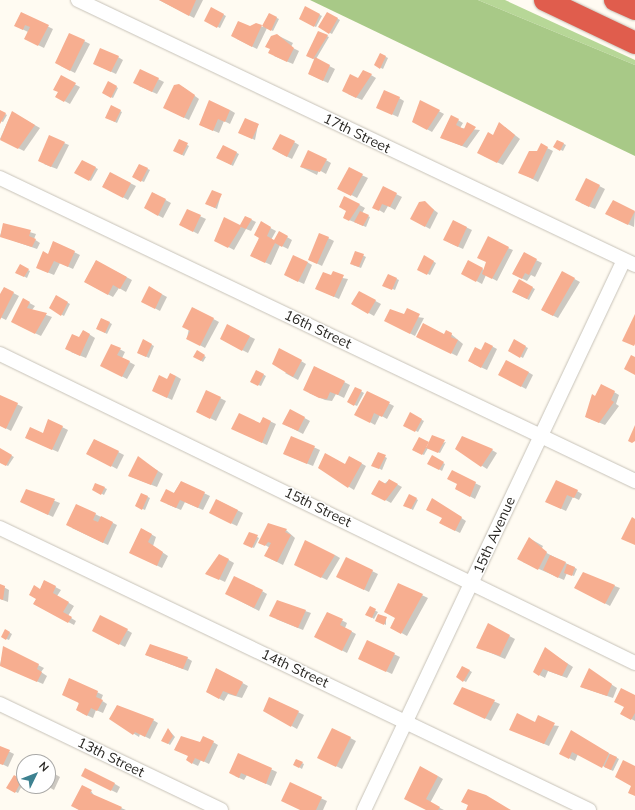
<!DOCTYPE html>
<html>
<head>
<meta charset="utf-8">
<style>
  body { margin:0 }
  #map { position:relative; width:635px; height:810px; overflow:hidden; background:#fffbf2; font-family:Mulish,sans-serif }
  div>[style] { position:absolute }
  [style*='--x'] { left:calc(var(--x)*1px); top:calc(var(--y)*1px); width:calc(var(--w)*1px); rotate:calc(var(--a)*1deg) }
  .green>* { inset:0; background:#b7d797 }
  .forest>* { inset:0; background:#a8c987 }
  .shadow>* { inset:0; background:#0003 }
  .building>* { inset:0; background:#f7ae90 }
  .roads { filter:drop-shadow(0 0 1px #c7c2b8) drop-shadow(0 0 1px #c7c2b8) }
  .minor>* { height:14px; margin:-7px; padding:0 7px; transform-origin:7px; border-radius:7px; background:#fff }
  .motorway>* { height:22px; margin:-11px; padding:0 11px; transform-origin:11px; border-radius:11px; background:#e05d4d }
  span { translate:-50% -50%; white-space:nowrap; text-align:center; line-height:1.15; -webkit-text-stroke:3px #fff; paint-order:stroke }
  .street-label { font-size:14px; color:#2a2824 }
  .north { position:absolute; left:16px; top:754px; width:40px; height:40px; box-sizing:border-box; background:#fff; border:1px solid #aaa9a7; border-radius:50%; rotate:47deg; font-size:11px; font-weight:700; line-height:16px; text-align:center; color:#2a2824 }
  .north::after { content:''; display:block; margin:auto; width:14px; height:18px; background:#3d8190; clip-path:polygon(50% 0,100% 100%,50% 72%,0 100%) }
</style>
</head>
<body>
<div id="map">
  <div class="green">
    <div style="clip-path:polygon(478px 0,505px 0,635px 60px,635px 65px)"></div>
  </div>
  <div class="forest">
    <div style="clip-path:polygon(310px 0,478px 0,635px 65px,635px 156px)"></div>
  </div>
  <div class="shadow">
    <div style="clip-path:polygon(159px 0,203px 0,194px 18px)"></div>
    <div style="clip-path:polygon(211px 8px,226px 16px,220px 28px,206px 21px)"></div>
    <div style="clip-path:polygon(306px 8px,322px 16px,316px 27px,300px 19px)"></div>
    <div style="clip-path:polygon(21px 13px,53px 29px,44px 48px,30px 41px,28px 32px,20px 28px)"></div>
    <div style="clip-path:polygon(327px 13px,340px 20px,332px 34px,319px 27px)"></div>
    <div style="clip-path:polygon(269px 14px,279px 19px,273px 31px,267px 28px,257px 49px,237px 39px,256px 24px,263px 27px)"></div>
    <div style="clip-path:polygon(319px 32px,329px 37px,316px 59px,335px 69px,328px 83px,309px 74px,315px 60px,307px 55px)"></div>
    <div style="clip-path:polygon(277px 35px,293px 43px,291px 47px,299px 51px,293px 64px,274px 56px)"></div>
    <div style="clip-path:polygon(84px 41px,90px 44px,75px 73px,61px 66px)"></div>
    <div style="clip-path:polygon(380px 54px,388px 58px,383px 69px,375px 65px)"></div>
    <div style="clip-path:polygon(118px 57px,123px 60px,116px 74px,99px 66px)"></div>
    <div style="clip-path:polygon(140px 70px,164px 82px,157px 94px,139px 86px)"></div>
    <div style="clip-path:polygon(371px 75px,376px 78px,362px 100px,348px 94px,359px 80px)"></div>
    <div style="clip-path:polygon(61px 77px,80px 87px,70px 104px,57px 97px)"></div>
    <div style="clip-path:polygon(109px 82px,118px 88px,113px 98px,103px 93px)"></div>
    <div style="clip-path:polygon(183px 87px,199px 99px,189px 120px,169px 110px)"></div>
    <div style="clip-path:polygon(399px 98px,404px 101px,398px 117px,383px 110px)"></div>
    <div style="clip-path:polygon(421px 101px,444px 114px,432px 132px,414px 122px)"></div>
    <div style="clip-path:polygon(112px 107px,122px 112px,117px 123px,107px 118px)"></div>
    <div style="clip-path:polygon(230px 110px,235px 113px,230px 124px,224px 121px,219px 133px,205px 127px)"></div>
    <div style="clip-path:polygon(0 111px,7px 115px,3px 122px,0 121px)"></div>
    <div style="clip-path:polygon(12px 112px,40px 128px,24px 151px,0 139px)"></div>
    <div style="clip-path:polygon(458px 120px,463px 123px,460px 128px,480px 130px,467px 148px,447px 140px)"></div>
    <div style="clip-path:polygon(258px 125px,255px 140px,242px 134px)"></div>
    <div style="clip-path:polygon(505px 127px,520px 139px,503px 165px,484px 156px,493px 136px)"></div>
    <div style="clip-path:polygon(180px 141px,189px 146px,184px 156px,175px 151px)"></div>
    <div style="clip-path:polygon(558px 141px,566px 145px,563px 151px,555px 147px)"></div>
    <div style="clip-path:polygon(294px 142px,299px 145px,292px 159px,278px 152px)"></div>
    <div style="clip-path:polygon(64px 143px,69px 145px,57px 169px,44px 164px)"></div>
    <div style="clip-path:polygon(541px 145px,553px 151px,538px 182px,525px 175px)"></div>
    <div style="clip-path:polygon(223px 146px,239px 154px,233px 166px,217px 157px)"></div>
    <div style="clip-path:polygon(326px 160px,331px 163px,326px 174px,319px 170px,317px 175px,301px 167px)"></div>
    <div style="clip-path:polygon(82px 161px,98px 169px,91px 181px,76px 173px)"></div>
    <div style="clip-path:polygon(139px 165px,150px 170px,144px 182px,133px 177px)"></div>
    <div style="clip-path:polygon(349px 169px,368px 178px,357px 198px,339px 188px)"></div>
    <div style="clip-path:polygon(110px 173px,136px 186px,128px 200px,103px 186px)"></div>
    <div style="clip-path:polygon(586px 179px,605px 189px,595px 209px,581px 203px)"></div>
    <div style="clip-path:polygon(384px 188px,402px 197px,395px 210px,388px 206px,384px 213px,379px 210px)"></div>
    <div style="clip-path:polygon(153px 193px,171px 203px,163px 218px,145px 208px)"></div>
    <div style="clip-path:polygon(221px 195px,217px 209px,209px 205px)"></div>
    <div style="clip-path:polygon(345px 197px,365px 208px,362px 213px,370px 217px,366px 227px,349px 220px)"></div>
    <div style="clip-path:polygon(613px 201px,635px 212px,634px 227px,612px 217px)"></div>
    <div style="clip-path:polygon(424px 202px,438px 213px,430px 229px,417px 222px)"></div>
    <div style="clip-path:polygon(187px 210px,206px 219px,198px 234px,185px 227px)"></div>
    <div style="clip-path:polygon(246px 217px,256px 222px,251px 231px,246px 229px,234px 250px,221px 243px,241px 227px)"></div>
    <div style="clip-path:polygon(453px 221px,472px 230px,463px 249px,450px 243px)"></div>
    <div style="clip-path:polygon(261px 223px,276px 231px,271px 240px,275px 242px,287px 237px,292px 240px,288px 249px,280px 245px,271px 265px,256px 258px)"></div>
    <div style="clip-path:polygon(4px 224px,36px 234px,34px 239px,40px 243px,37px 249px,0 236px)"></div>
    <div style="clip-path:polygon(320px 234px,334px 241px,322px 266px,314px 262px)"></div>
    <div style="clip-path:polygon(508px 248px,513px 250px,497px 281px,486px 275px,482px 284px,462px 273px,468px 261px,484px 270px)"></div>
    <div style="clip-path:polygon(74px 252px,80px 255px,73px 269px,60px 263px,54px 275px,42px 270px,48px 255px)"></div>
    <div style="clip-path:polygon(356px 252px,366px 257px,361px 268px,353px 265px)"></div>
    <div style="clip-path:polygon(524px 254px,542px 263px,535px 277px,531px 275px,527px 281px,513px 274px)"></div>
    <div style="clip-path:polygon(425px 257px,436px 263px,430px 275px,418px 269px)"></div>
    <div style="clip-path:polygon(96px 261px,132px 280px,126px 292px,119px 288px,113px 297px,85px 282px)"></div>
    <div style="clip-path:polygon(307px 262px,312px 265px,304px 284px,291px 278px)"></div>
    <div style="clip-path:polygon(20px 266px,30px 271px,27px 278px,16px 272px)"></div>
    <div style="clip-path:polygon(562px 272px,580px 282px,558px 318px,542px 310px)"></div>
    <div style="clip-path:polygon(388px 275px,399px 280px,395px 290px,386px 286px)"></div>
    <div style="clip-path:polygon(332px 276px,348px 279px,339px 299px,322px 291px)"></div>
    <div style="clip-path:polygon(519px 281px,535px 289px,529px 300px,513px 292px)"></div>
    <div style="clip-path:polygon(149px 287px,167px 297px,160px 311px,147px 304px)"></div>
    <div style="clip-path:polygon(4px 288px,19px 296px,6px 320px,0 317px,0 296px)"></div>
    <div style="clip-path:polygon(359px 292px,381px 304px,374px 316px,353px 304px)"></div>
    <div style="clip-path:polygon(56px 296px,70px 304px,64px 316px,50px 308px)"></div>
    <div style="clip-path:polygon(24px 300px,35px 306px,32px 310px,52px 317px,41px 336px,18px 325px)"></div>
    <div style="clip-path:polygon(193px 308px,219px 322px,205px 348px,187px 338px)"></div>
    <div style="clip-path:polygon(405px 315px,424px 318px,415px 336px,390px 323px)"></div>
    <div style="clip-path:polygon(102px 319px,112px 324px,107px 334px,97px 328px)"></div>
    <div style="clip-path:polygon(228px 326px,255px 339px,248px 353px,221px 339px)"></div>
    <div style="clip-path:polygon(84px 331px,95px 338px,86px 358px,71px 352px)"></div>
    <div style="clip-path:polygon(451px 334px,463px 344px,457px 356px,423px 339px)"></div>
    <div style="clip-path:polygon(144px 341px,154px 346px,149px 358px,138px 353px)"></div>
    <div style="clip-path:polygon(514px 341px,528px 348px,523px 358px,509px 350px)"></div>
    <div style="clip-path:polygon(486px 343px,497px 349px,487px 370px,474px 364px)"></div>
    <div style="clip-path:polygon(112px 345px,125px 352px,122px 358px,135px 365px,127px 379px,101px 365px)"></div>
    <div style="clip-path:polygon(197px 352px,206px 357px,203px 362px,194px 356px)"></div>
    <div style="clip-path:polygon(301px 361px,306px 364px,298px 380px,285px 373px)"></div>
    <div style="clip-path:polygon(315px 367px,350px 385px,344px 398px,336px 394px,332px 401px,325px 400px,309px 393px)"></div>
    <div style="clip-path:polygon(257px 371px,266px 376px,261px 386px,251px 382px)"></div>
    <div style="clip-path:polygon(528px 372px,533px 375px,526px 389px,504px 377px)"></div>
    <div style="clip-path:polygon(176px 376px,181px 379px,172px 400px,158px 393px,168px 380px)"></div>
    <div style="clip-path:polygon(356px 388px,364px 393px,357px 406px,348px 402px)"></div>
    <div style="clip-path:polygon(367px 392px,394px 406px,387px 419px,380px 415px,375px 425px,361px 417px)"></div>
    <div style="clip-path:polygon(614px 392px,619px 395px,616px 404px,619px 406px,605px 425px,586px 417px,596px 397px)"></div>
    <div style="clip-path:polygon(0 396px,23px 407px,11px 431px,0 425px)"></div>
    <div style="clip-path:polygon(220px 398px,226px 401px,216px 421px,202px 414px)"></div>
    <div style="clip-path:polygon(290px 410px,310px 421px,303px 434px,284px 424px)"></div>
    <div style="clip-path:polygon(411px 414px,424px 421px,418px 432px,405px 425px)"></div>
    <div style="clip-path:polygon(263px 418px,276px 424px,267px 445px,238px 431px,260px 424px)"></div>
    <div style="clip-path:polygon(62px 427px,68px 430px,58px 452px,31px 440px)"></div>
    <div style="clip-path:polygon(291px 437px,320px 450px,313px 466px,289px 456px)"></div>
    <div style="clip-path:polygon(95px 440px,124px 455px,117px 469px,93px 456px)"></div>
    <div style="clip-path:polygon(446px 442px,440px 453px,428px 448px,424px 455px,413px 450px)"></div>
    <div style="clip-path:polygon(456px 449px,492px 450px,497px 453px,487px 469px)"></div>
    <div style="clip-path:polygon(0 450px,14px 457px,8px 466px,0 462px)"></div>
    <div style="clip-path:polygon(378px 453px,387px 458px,382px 470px,372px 465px)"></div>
    <div style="clip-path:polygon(350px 457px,366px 466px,354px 490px,319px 468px,346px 465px)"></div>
    <div style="clip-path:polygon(432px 457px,445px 464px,442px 471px,428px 463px)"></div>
    <div style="clip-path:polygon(138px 458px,163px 474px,157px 487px,129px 476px)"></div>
    <div style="clip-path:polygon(452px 472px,481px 486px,475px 499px,456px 489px,458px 484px)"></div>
    <div style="clip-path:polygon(389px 480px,402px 487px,391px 503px,373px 493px)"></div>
    <div style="clip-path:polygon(181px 482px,210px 496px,203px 510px,185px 502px,181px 510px,167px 504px)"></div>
    <div style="clip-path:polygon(96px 484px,107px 489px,104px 495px,93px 489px)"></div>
    <div style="clip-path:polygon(27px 490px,60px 503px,53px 517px,26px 504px)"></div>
    <div style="clip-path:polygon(577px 491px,582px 494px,579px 500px,573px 497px,566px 511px,547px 502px)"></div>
    <div style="clip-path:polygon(142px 494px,150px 498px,145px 510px,136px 506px)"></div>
    <div style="clip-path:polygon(410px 495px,418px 500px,413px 510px,404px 505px)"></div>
    <div style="clip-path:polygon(217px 500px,243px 513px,237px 526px,216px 516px)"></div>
    <div style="clip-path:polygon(437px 502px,466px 521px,460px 533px,440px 523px,443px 518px)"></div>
    <div style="clip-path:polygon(95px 514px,117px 525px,108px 545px,72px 528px)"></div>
    <div style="clip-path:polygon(268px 524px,286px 530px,295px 538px,283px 565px,271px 559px,270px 548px,260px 542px)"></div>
    <div style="clip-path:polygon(142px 529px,156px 537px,153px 546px,168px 556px,162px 568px,136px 555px)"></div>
    <div style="clip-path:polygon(250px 533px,259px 538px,254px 548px,245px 544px)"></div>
    <div style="clip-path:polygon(529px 538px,543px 546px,541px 550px,577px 569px,574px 576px,567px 573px,564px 580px,523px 562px)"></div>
    <div style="clip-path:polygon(220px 555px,234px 563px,225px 582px,206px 573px)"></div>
    <div style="clip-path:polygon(335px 555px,340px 558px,327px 580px,300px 567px)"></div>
    <div style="clip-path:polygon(346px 558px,378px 574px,369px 592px,342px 579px)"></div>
    <div style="clip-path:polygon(583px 574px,620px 588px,610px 606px,576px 588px)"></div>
    <div style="clip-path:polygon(44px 581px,61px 590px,57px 596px,74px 606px,68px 616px,76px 621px,74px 625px,34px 604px)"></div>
    <div style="clip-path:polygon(399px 584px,428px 598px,407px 636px,391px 627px,396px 618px)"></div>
    <div style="clip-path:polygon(0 585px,9px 590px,8px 602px,0 599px)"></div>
    <div style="clip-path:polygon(262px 591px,267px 594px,259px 611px,231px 596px)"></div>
    <div style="clip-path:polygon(277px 601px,311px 613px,303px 630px,276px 619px)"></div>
    <div style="clip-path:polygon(370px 608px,378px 612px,374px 619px,367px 614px)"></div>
    <div style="clip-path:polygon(328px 613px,347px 623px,345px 628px,356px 634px,347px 653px,320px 639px)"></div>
    <div style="clip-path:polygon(386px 618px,386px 625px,377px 620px)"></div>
    <div style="clip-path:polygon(488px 625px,515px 639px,505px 659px,477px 647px)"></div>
    <div style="clip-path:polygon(5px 630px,12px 634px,9px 640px,2px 637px)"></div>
    <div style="clip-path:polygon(93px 630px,127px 630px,132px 633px,125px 647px)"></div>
    <div style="clip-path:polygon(367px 641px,400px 657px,392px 674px,364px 661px)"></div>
    <div style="clip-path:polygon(4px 648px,44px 668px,41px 672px,47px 676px,43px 684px,0 665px)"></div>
    <div style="clip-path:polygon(550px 652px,573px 667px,567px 678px,548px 671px,545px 678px,534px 672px)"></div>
    <div style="clip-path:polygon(146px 655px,187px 658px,192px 661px,188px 671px)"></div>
    <div style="clip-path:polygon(463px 667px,472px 672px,466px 682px,457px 677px)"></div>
    <div style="clip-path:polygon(217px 669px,248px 686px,242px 698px,228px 694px,224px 701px,207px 692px)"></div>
    <div style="clip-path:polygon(589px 670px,617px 688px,613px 698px,581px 687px)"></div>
    <div style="clip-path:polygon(70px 679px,103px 695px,101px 700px,107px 704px,103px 713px,96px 710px,93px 718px,82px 713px)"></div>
    <div style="clip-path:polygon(463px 688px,500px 704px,491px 721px,460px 706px)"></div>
    <div style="clip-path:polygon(635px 697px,635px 721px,626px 716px,625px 707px)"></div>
    <div style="clip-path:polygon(270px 698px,304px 715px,297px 729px,264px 710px)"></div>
    <div style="clip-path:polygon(111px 719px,153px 720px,158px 723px,150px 739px,140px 734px,139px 737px)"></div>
    <div style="clip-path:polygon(536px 723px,559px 726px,549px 746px,516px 732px)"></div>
    <div style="clip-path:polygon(333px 729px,356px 741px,342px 769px,324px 760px)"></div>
    <div style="clip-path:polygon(169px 730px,175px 737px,170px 745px,163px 740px)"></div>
    <div style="clip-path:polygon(571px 732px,619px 759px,613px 771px,578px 754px,575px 761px,565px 756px)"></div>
    <div style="clip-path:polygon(213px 742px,218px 745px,209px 764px,201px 760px,198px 766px,192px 763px,201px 743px)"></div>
    <div style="clip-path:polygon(0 747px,14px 754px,8px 767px,0 763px)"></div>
    <div style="clip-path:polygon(238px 754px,277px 772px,271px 786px,247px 775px,244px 780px,235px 776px)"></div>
    <div style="clip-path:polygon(296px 760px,304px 764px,302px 769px,294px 764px)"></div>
    <div style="clip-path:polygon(48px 770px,60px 777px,54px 790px,47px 786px)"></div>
    <div style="clip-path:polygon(14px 776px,24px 782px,18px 793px,8px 788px)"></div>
    <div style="clip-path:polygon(438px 776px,443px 779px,430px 803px,444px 810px,427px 810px,405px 798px)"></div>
    <div style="clip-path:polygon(87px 778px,115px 784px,120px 787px,117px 793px)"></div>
    <div style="clip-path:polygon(290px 784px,327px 801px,323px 810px,301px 810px)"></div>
    <div style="clip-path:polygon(91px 791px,95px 797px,126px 810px,79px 810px,73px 806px)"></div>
  </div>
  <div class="building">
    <div style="clip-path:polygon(159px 0,196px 0,189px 16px)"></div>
    <div style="clip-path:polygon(305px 6px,320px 14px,314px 27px,299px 19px)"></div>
    <div style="clip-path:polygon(211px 7px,224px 14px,217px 28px,204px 21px)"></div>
    <div style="clip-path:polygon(21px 12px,49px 25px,38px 46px,24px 39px,30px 27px,25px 25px,23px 30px,14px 26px)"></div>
    <div style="clip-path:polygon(327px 12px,338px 18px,329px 34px,318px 27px)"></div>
    <div style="clip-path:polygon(269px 13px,277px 17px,271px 31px,262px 26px)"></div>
    <div style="clip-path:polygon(238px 21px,250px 26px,256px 23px,262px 25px,252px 47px,231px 36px)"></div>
    <div style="clip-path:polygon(318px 31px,328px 35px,313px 59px,306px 56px)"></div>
    <div style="clip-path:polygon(69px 33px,85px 40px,70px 71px,55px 63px)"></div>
    <div style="clip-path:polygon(277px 34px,294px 48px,287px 62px,268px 53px,270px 49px,265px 47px,271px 36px)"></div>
    <div style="clip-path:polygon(100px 48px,119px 56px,111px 72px,93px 64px)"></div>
    <div style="clip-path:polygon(380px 53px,386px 56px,380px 69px,374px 65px)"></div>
    <div style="clip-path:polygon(315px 57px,330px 65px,323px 81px,308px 74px)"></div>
    <div style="clip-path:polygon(140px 69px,159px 78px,152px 92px,133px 83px)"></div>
    <div style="clip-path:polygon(363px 70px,372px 74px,356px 98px,342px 91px,350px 74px,358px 78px)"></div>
    <div style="clip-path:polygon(61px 75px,76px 83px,64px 102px,55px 97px,58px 92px,53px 90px)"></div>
    <div style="clip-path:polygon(108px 81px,117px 86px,111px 98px,102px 93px)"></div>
    <div style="clip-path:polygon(179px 84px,195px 95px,184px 118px,163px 108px,174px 85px)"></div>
    <div style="clip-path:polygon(384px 90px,400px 97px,392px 115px,376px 108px)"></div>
    <div style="clip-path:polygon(209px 100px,230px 110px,225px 122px,218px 119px,213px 131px,199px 125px)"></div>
    <div style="clip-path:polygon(420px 100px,440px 110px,427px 130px,412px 122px)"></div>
    <div style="clip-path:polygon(111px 105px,121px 110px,115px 122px,105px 118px)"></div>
    <div style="clip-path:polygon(0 110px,6px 113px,0 124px)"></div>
    <div style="clip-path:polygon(12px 111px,35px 125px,18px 149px,0 140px)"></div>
    <div style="clip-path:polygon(451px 115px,459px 119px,456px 125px,464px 129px,467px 122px,476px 127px,462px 146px,440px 138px)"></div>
    <div style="clip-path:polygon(245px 118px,259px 124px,252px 139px,238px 133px)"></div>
    <div style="clip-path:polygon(499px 122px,515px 135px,497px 163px,477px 153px,488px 132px,493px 135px)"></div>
    <div style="clip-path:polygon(280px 134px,295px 141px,287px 157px,272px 149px)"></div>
    <div style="clip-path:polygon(49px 135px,65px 142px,51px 167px,38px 161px)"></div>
    <div style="clip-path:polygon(179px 139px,188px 143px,182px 155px,173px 151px)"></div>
    <div style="clip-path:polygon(557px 140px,564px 143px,560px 151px,553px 147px)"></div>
    <div style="clip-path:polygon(541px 143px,548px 147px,533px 179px,518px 173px,529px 151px,537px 151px)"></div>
    <div style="clip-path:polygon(223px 145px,237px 152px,231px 165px,216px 158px)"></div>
    <div style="clip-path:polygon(308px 150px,327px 159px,320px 172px,300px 167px)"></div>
    <div style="clip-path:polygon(82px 160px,96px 167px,89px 181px,74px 173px)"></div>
    <div style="clip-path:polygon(139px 164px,148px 168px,141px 182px,132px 177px)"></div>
    <div style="clip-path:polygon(349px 167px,363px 174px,351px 196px,337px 189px)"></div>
    <div style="clip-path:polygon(110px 172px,131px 183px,123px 198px,102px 187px)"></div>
    <div style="clip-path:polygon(586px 178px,600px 185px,589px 207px,575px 200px)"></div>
    <div style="clip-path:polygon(383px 186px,397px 193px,390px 207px,382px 204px,379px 211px,372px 208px)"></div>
    <div style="clip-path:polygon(212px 190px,222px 194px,215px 208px,205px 204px)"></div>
    <div style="clip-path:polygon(152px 192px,166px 199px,158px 216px,144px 208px)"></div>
    <div style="clip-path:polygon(344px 196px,360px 204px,349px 221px,343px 218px,346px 211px,339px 207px)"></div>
    <div style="clip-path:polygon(613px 200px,635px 211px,628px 225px,605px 214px)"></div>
    <div style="clip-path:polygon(425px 201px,434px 210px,425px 227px,410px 219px,419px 202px)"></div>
    <div style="clip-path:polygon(187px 209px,201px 215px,193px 232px,179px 225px)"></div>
    <div style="clip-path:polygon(360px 211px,369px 215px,363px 226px,354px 222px)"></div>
    <div style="clip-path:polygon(245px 216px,252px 219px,246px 229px,241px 227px,228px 248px,214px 241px,224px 217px,240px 225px)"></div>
    <div style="clip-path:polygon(453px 220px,467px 227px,458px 247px,443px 240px)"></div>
    <div style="clip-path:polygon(261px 221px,271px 227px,267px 236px,274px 240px,279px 231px,288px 236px,282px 247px,275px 243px,265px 263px,250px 256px,259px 238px,254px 235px)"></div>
    <div style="clip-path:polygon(3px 223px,31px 230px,29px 236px,36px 239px,32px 247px,0 237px)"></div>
    <div style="clip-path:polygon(319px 233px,329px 237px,317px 264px,308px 260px)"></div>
    <div style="clip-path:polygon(488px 236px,509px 247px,492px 279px,482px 274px,486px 262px,477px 258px)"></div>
    <div style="clip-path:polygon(53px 241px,75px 251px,68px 267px,54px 261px,48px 273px,36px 268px,43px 251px,48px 254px)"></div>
    <div style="clip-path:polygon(355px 251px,364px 254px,359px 267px,350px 264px)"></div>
    <div style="clip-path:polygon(524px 252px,537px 259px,529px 275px,525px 273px,522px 279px,512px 274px)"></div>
    <div style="clip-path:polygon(293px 255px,308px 262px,298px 282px,284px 275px)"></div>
    <div style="clip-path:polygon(424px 255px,434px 261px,427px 275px,417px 270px)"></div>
    <div style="clip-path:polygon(96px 260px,127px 277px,120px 289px,113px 285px,108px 295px,84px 282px)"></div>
    <div style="clip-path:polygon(468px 260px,483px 268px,476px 282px,461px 274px)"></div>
    <div style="clip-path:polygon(20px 264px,29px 269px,24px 277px,15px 273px)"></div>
    <div style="clip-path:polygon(333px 271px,344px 275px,334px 297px,315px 289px,323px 272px,331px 275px)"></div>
    <div style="clip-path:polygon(562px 271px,575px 278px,553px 316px,541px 310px)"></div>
    <div style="clip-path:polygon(388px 274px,397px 278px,392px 290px,382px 286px)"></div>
    <div style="clip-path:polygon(519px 279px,533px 287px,527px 299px,512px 292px)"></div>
    <div style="clip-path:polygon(149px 286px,162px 294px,155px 309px,141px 302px)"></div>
    <div style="clip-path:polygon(4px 287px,14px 292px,0 320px,0 294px)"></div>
    <div style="clip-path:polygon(359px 291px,376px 300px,368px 314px,351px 304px)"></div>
    <div style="clip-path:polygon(56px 295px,68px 302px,61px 316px,49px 308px)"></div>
    <div style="clip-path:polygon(23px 298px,30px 302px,27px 308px,47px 313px,35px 334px,11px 322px)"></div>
    <div style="clip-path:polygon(192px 307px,214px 318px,200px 346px,186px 339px,190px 331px,182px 327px)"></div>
    <div style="clip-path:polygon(407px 308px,420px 314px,410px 334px,384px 321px,390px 309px,404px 314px)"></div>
    <div style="clip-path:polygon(635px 314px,635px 344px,634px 346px,622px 341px)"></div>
    <div style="clip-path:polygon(101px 318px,110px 322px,105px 333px,96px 329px)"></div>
    <div style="clip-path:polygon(423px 323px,444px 334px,446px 330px,452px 333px,451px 337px,458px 340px,451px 354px,416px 337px)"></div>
    <div style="clip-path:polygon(227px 324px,250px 336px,242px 351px,220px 339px)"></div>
    <div style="clip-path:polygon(83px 330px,90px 334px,80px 356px,65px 349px,72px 334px,79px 337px)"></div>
    <div style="clip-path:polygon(143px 339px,152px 344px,146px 357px,137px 353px)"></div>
    <div style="clip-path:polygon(514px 339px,526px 346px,520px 358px,508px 351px)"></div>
    <div style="clip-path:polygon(485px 342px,493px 346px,481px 368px,468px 361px,475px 347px,481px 350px)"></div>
    <div style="clip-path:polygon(111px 344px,121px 348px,117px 355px,130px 361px,122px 377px,100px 366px)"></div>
    <div style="clip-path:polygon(279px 348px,302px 360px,293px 377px,272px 364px)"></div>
    <div style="clip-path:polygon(197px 350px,205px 355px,201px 361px,193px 357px)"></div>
    <div style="clip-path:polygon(631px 355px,635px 357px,635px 375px,624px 369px)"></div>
    <div style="clip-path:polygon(506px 360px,529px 372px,521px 387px,498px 375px)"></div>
    <div style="clip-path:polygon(314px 366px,345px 381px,338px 395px,330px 392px,327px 399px,319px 398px,303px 390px)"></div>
    <div style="clip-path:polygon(256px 370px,264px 374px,258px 386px,250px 382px)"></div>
    <div style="clip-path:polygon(170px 373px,176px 376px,167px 398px,152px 391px,159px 375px,167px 379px)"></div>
    <div style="clip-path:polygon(601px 384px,615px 391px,611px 400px,614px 402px,599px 423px,585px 417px,592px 394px,595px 396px)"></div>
    <div style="clip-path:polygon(355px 387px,362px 390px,354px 406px,347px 402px)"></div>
    <div style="clip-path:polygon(206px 390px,221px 397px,210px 419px,196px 412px)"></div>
    <div style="clip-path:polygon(367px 391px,390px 402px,382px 417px,374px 413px,370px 423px,354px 415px)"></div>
    <div style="clip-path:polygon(0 395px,18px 403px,6px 429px,0 426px)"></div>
    <div style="clip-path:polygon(290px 409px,305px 417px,298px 431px,282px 424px)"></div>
    <div style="clip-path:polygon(410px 412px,422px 419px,415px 432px,403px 426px)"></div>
    <div style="clip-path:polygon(239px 413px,260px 423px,263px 417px,271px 421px,262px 443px,231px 429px)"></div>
    <div style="clip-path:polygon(48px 419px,63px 426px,52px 450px,25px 438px,30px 427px,43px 433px)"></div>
    <div style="clip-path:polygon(635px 425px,635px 441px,632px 443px,628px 441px)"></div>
    <div style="clip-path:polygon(432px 435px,445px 440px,438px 453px,426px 448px)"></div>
    <div style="clip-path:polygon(291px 436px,315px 446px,307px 464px,283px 454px)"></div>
    <div style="clip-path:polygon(462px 436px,493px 449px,481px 467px,455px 449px)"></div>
    <div style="clip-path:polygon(419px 437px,429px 442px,422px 455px,412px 450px)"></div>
    <div style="clip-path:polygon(94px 439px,119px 451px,111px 467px,86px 454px)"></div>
    <div style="clip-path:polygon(0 448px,12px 455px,6px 466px,0 463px)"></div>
    <div style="clip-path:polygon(378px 452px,386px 455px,379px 469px,371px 466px)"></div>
    <div style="clip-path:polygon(325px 453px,345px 464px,349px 456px,362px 463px,348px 488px,318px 468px)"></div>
    <div style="clip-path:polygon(432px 455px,444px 462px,439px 470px,427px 464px)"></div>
    <div style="clip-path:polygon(138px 456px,158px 471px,151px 485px,128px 476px)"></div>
    <div style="clip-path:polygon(452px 470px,476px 482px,470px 497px,455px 489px,457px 484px,447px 479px)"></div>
    <div style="clip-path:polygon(389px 479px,398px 484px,385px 501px,371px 494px,379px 480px,386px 484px)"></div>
    <div style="clip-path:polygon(556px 480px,578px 490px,574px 498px,567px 495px,561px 509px,545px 502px)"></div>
    <div style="clip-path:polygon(181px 481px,205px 492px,198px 508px,180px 500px,176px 508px,160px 501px,166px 489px,174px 493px)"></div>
    <div style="clip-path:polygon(95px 483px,105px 487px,101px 495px,92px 490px)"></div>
    <div style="clip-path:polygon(26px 489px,55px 499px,48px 515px,20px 502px)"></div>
    <div style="clip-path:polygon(141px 493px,148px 496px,142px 510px,135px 506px)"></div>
    <div style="clip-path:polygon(409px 494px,417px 498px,411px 509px,403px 506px)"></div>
    <div style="clip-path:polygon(432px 498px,462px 517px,455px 531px,439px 523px,442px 518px,426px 510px)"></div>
    <div style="clip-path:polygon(216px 499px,238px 510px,231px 524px,209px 513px)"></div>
    <div style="clip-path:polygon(76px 504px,96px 513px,93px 520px,98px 522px,101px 516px,113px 522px,103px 543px,66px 525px)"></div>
    <div style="clip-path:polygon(632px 517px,635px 519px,635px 545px,621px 539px)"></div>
    <div style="clip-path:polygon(268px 523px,287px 529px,285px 532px,291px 535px,277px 562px,264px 556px,271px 543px,268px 542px,265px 546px,258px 543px)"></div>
    <div style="clip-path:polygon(141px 528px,152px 534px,148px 542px,163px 552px,157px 566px,129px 553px)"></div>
    <div style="clip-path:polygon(249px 532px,258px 535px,252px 548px,243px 544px)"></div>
    <div style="clip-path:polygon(529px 537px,547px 552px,538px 570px,517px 559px)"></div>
    <div style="clip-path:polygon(305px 540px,335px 555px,321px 578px,294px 565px)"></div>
    <div style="clip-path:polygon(219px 554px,229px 559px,219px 580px,205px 574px)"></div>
    <div style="clip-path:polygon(550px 555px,566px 562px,558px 578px,543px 570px)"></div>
    <div style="clip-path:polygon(346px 557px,373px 570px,364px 590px,336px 577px)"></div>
    <div style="clip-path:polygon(567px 564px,575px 567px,572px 576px,564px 573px)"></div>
    <div style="clip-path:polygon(583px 572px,615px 585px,605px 604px,574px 588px)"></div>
    <div style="clip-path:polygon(234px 576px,263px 590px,254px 608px,225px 594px)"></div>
    <div style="clip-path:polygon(44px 580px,56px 586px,53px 593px,69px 602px,63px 612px,72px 617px,68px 623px,33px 604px,36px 599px,29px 595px,34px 585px,40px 589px)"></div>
    <div style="clip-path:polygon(398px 583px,423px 594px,401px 634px,390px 628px,395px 618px,384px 612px)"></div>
    <div style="clip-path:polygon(0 584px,5px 586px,3px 600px,0 599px)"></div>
    <div style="clip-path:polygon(277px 600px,306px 610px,298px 628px,269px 616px)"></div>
    <div style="clip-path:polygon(370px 606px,376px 609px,372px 618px,365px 615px)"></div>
    <div style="clip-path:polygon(327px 612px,343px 619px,340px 625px,352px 631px,342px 651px,314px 637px)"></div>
    <div style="clip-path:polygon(378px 614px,387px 617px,384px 625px,375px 621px)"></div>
    <div style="clip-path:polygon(100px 615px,128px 629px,119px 645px,92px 631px)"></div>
    <div style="clip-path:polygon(488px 623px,510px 635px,500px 656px,476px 648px)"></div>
    <div style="clip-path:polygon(5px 629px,10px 632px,6px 640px,1px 637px)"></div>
    <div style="clip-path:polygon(367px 640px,395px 653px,386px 672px,358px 659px)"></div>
    <div style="clip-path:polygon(150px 644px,188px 657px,183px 669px,145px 655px)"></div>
    <div style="clip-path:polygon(3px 646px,39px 664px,37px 669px,42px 672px,37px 682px,0 666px)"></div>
    <div style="clip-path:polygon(545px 647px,568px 664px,562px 676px,543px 669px,539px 676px,533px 672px)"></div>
    <div style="clip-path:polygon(462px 666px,470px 670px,463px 682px,456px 677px)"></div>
    <div style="clip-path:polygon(216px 668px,243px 682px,236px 696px,223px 691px,219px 699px,206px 692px)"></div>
    <div style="clip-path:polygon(589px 668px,612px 684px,607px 696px,580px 687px)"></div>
    <div style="clip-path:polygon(69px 678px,98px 691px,96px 697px,103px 700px,97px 711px,91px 708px,87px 716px,76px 710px,79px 703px,62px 695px)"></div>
    <div style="clip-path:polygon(462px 687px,495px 700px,485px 719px,453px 704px)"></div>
    <div style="clip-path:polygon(621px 688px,635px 695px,635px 713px,631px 720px,620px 714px,624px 707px,614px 702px)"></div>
    <div style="clip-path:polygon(269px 697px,299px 711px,291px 727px,263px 711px)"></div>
    <div style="clip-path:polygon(117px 705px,154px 719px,145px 737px,135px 732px,133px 735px,109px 719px)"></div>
    <div style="clip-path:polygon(517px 713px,535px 722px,538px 715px,555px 723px,544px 744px,509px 730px)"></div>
    <div style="clip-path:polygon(168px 728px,173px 736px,168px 744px,161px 741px)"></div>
    <div style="clip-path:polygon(332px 728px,351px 737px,336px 767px,317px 758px)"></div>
    <div style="clip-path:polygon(571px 730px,609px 753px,602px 768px,572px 752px,569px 759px,559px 754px)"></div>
    <div style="clip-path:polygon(181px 736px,200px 742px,203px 736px,214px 741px,204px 762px,195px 758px,192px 764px,186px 760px,188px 756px,174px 750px)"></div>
    <div style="clip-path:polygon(0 746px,10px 750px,3px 765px,0 764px)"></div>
    <div style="clip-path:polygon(238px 753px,272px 768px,266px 784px,241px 773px,239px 778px,229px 773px)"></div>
    <div style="clip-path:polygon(610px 754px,617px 757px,611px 770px,604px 767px)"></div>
    <div style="clip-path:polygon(296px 759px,303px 762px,299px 768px,293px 765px)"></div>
    <div style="clip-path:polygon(623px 760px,635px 766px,635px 796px,628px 793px,631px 786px,615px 777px)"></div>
    <div style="clip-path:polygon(420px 766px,438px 776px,426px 799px,440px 807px,438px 810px,426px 810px,404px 799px)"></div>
    <div style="clip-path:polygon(85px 768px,115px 783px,111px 791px,81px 776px)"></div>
    <div style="clip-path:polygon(48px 769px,55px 773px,48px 788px)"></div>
    <div style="clip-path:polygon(14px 775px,22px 780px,15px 793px,6px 788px)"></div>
    <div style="clip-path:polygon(290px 782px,322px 797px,316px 810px,300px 810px,281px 801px)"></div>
    <div style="clip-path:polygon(82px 785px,92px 790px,90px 793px,122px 807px,120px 810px,79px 810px,71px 806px)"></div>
    <div style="clip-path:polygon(468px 789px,486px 795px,511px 810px,466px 810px,468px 805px,461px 802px)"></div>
  </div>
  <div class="roads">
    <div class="minor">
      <div style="--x:78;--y:0;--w:617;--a:25.44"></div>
      <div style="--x:0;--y:178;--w:704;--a:25.51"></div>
      <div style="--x:0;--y:354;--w:706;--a:25.95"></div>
      <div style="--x:0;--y:528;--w:653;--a:25.58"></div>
      <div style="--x:0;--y:704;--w:245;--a:25.6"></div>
      <div style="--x:364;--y:810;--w:608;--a:-64.7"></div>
    </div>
    <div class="motorway">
      <div style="--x:545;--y:0;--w:100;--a:25.5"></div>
      <div style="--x:615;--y:0;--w:22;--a:24"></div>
    </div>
  </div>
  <div class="street-label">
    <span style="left:357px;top:133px;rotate:26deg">17th Street</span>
    <span style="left:318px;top:329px;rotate:25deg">16th Street</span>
    <span style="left:318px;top:507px;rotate:26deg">15th Street</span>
    <span style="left:494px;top:535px;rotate:-66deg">15th Avenue</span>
    <span style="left:295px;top:668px;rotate:25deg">14th Street</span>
    <span style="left:111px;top:757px;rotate:26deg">13th Street</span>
  </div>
  <div class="north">N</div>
</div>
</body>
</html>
